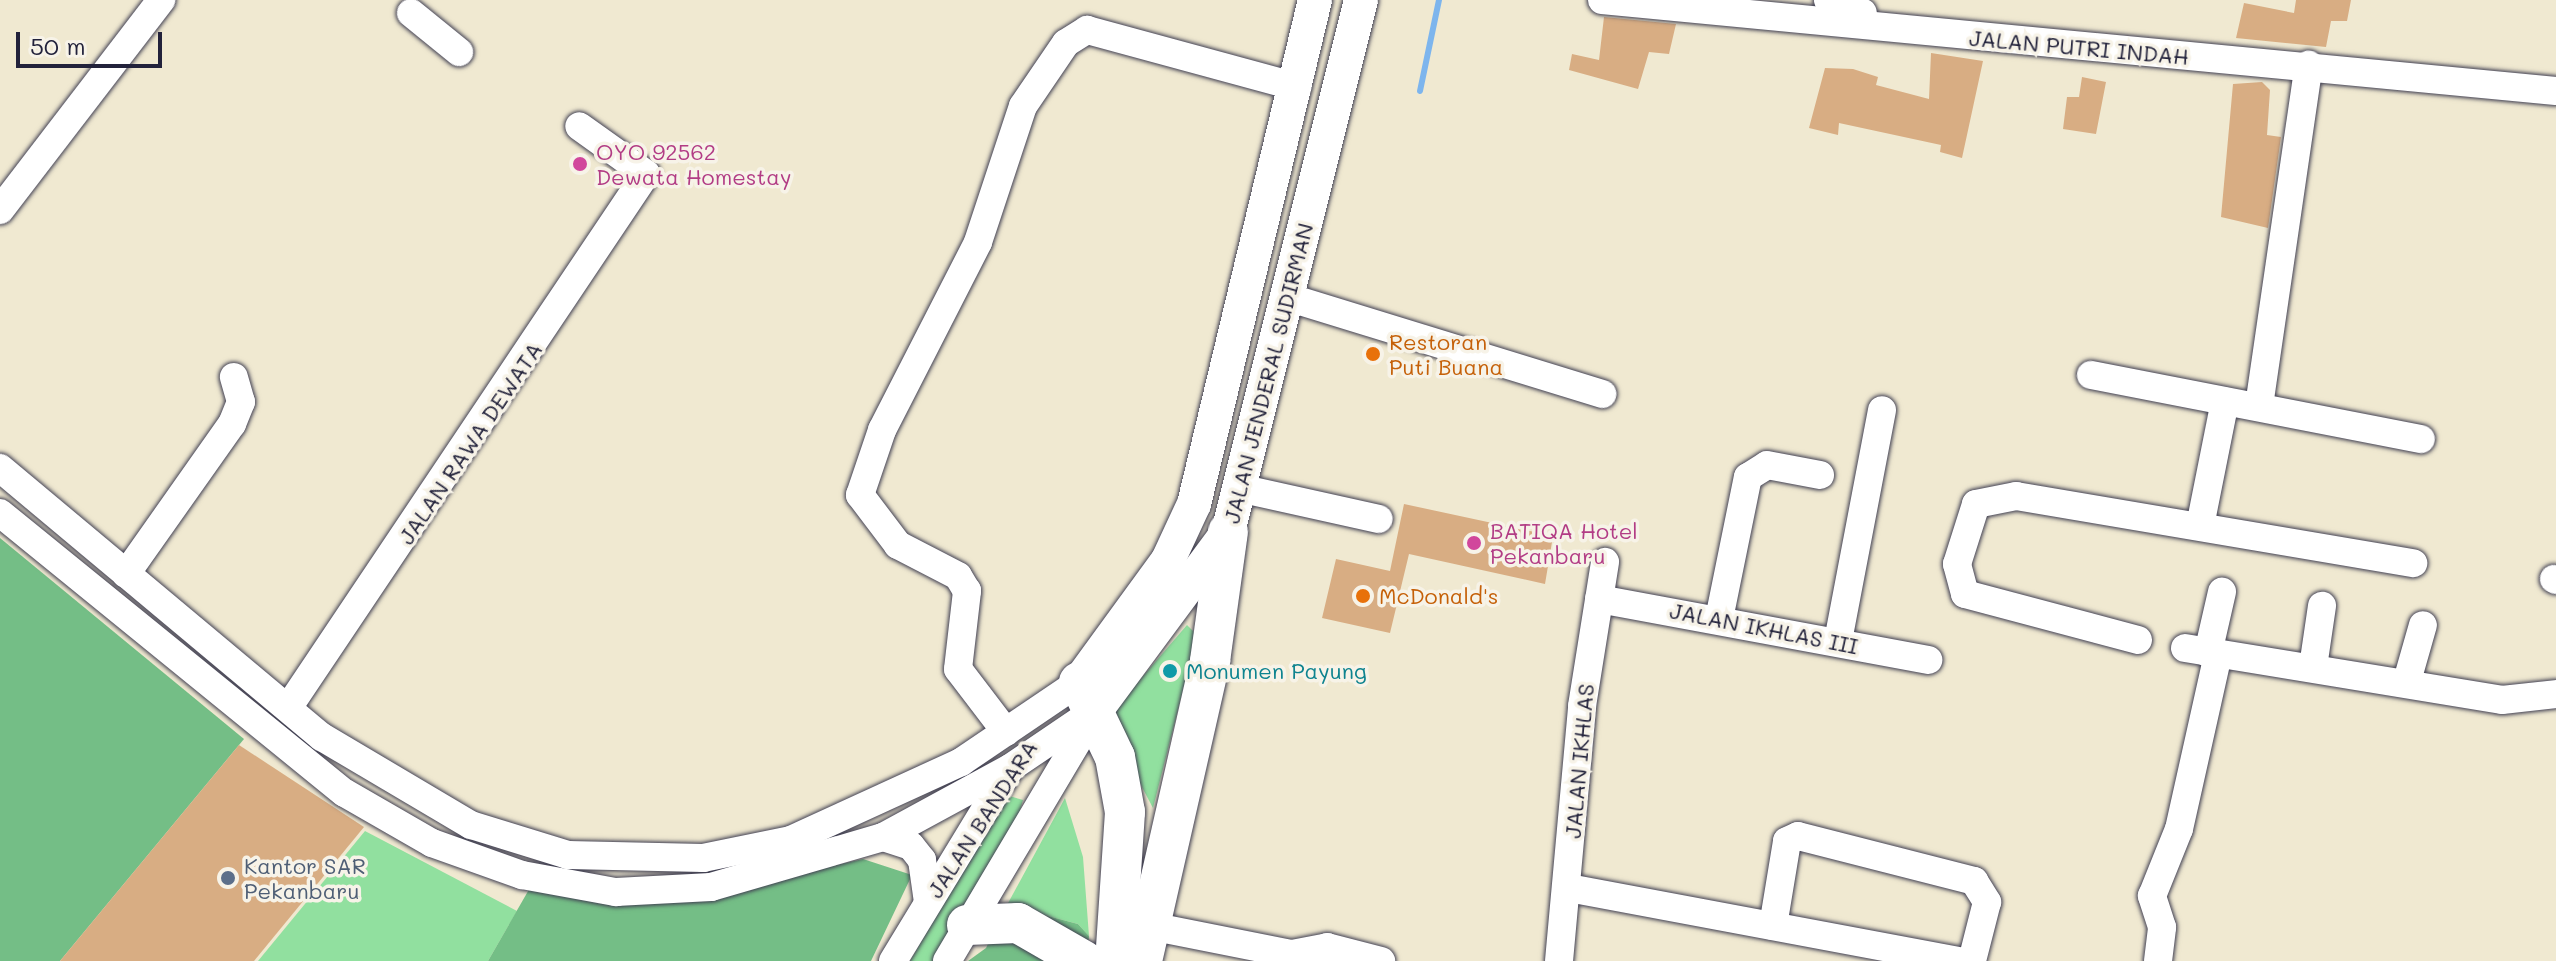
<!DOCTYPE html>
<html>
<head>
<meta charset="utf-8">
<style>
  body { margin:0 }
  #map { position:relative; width:2556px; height:961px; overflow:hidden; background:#f0e9d1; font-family:Mali,sans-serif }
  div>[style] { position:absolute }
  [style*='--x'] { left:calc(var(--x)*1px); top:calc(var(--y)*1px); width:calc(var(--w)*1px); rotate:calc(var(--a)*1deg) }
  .green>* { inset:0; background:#91e09f }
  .forest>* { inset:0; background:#74be86 }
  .stream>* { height:6px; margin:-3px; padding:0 3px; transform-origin:3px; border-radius:3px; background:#7db5ed }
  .building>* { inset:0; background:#d8ad83 }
  .roads { filter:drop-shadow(0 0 2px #414052) drop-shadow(0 0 2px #414052) }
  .minor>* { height:28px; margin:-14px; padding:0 14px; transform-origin:14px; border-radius:14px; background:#fff }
  .major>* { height:34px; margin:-17px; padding:0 17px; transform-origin:17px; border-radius:17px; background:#fff }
  .highway>* { height:40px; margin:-20px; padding:0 20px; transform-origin:20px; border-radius:20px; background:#fff }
  .dots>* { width:22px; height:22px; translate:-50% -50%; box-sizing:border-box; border:4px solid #f7f3e8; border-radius:50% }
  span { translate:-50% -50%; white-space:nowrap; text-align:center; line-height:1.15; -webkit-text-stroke:7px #f7f3e8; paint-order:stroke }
  .street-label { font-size:22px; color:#22223b }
  .hotel-label { font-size:22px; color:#b23c85 }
  .left { translate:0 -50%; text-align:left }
  .food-label { font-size:22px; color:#c56008 }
  .culture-label { font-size:22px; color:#0d838f }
  .service-label { font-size:22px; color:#4e5e75 }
  .scale { position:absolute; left:16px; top:32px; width:146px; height:36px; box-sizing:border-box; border:4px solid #22223b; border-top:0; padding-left:10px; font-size:24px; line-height:28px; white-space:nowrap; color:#22223b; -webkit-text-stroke:6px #f7f3e8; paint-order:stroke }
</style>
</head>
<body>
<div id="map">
  <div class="green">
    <div style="clip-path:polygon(1187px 625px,1197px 635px,1153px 808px,1106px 719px)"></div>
    <div style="clip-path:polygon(1006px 795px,1023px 800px,1019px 814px,933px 961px,910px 961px)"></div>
    <div style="clip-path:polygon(1065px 798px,1083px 857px,1089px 936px,1078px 924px,1007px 905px)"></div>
    <div style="clip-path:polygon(365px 831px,517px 911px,488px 961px,258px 961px)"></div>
  </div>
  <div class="forest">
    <div style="clip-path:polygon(0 538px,244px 739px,60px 961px,0 961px)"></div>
    <div style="clip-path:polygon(863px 859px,912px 875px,871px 961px,488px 961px,531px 886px,688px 899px)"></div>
    <div style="clip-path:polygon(1007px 905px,1078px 924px,1089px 936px,1087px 961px,968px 961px,986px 948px)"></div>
  </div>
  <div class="stream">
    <div style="--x:1420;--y:91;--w:93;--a:-78.2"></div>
  </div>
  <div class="building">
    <div style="clip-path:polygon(2296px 0,2351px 0,2347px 21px,2331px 21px,2326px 47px,2236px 38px,2244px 3px,2294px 13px)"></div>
    <div style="clip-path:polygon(1604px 17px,1676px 24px,1669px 54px,1649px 52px,1638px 89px,1569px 70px,1572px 54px,1599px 60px)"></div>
    <div style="clip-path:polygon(1931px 53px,1983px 61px,1962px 158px,1940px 152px,1941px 145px,1839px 123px,1838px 135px,1809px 128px,1825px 68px,1853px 69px,1878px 77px,1876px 85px,1929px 99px)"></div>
    <div style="clip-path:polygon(2082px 77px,2106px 82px,2096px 134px,2063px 129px,2067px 97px,2079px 97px)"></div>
    <div style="clip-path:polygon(2262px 82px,2270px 90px,2267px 135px,2281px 137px,2268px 228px,2221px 217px,2233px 84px)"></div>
    <div style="clip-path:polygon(1404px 504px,1553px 536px,1545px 584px,1409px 554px,1390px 633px,1322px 618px,1336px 559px,1390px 571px)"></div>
    <div style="clip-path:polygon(239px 745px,364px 827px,254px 961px,60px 961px)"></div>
  </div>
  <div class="roads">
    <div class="minor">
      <div style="--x:1602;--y:0;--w:958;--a:5.45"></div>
      <div style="--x:1828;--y:0;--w:37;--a:20"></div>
      <div style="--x:411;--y:13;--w:62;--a:39.1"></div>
      <div style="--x:0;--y:210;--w:265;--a:-52.5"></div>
      <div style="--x:1287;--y:297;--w:330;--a:17.1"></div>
      <div style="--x:2091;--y:375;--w:336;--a:11"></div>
      <div style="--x:2259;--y:406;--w:345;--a:-81.7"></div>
      <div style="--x:0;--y:468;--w:420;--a:39.9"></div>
      <div style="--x:322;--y:737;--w:173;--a:30.6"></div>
      <div style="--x:471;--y:825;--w:102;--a:17.2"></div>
      <div style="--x:568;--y:855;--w:135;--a:1.3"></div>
      <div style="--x:703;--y:858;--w:90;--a:-11.6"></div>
      <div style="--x:791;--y:840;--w:187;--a:-24.6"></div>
      <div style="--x:961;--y:762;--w:143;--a:-34.1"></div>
      <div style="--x:1239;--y:488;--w:143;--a:12.5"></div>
      <div style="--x:0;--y:513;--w:444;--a:39.1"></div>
      <div style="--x:345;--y:793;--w:100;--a:29.9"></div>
      <div style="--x:432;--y:843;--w:96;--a:19.6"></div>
      <div style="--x:522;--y:875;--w:96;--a:10.3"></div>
      <div style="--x:616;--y:892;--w:95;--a:-3"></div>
      <div style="--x:711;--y:887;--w:179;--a:-16.2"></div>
      <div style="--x:883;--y:837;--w:145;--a:-28.5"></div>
      <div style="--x:1010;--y:768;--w:105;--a:-34.1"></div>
      <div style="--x:2200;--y:526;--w:127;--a:-78.7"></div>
      <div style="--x:126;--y:574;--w:184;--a:-54.8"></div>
      <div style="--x:232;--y:424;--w:24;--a:-68"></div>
      <div style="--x:241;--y:402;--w:26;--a:-106"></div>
      <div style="--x:2554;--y:579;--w:2;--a:27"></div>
      <div style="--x:1599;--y:599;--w:335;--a:10.5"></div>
      <div style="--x:1719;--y:619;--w:145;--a:-78.5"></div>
      <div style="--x:1748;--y:477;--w:22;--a:-32"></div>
      <div style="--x:1767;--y:465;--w:54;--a:10.7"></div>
      <div style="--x:2138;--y:640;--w:179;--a:-165.1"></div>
      <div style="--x:1965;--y:594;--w:31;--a:-105"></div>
      <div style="--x:1957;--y:564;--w:63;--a:-72.4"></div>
      <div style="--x:1976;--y:504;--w:41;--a:-11.3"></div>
      <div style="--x:2016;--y:496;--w:403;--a:9.6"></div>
      <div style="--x:1838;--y:641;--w:235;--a:-79.2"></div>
      <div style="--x:2185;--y:648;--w:321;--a:9.3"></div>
      <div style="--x:2502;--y:700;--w:54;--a:-6.3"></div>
      <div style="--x:2208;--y:653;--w:63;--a:-77.1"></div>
      <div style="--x:2313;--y:667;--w:62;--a:-81.6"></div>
      <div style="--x:2407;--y:681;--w:58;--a:-74.1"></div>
      <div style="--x:288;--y:708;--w:643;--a:-56.16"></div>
      <div style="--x:646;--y:174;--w:82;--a:-144.4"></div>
      <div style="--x:1006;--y:732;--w:79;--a:-127.3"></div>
      <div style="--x:958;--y:669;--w:79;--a:-83.4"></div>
      <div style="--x:967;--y:591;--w:17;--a:-121"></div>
      <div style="--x:958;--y:576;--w:68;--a:-152.7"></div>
      <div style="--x:898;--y:545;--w:63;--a:-127.2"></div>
      <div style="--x:860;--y:495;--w:69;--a:-71.3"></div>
      <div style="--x:882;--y:430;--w:211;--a:-62.9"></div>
      <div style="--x:978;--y:242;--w:143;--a:-71.7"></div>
      <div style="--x:1023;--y:106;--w:76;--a:-55.7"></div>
      <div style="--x:1066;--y:43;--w:25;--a:-32"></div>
      <div style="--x:1087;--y:30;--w:218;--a:15.2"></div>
      <div style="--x:883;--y:837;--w:29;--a:18"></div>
      <div style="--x:911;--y:846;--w:18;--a:52"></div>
      <div style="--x:922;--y:860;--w:42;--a:81.9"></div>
      <div style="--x:1569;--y:888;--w:396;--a:10.6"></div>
      <div style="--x:1150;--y:926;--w:145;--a:11.2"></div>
      <div style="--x:1292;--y:954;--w:36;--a:-11"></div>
      <div style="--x:1327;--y:947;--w:56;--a:14.5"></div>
      <div style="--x:1773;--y:926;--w:86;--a:-80.6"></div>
      <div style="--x:1787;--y:841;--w:12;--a:-24"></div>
      <div style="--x:1798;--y:836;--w:182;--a:14.3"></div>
      <div style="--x:1974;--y:881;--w:25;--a:58"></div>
      <div style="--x:1987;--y:902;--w:61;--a:104.3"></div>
      <div style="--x:893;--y:961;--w:223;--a:-58.7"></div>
      <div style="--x:947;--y:961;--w:280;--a:-59.3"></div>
      <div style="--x:1559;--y:961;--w:256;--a:-84.8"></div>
      <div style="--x:1582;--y:706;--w:146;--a:-80.9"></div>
      <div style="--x:2158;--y:961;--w:34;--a:-83"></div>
      <div style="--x:2162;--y:927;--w:33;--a:-108"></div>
      <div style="--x:2152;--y:896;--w:72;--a:-68.1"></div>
      <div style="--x:2179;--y:829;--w:178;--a:-77.4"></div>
    </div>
    <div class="major">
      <div style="--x:1079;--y:682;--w:151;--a:-53.9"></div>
      <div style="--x:1168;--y:560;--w:62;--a:-65.1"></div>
      <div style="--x:1194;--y:504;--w:518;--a:-76.5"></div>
      <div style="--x:1097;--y:709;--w:220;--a:-53.5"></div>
      <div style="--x:1228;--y:532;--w:548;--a:-75.96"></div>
    </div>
    <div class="highway">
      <div style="--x:1079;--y:682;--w:83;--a:64.4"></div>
      <div style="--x:1115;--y:757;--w:56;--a:79.7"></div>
      <div style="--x:1125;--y:812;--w:149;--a:93.8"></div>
      <div style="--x:967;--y:925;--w:51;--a:-2.2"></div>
      <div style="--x:1018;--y:923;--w:76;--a:29.9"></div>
      <div style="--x:1142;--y:961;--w:308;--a:-77.2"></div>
      <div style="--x:1210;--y:661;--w:130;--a:-82.1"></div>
    </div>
  </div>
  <div class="dots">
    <div style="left:580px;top:164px;background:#d1479c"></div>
    <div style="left:1373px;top:354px;background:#e8710a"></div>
    <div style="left:1474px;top:543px;background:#d1479c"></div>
    <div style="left:1363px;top:596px;background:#e8710a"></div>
    <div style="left:1170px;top:671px;background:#0f9aa8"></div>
    <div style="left:228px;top:878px;background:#5c6f8a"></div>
  </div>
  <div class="street-label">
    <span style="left:2079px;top:47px;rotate:5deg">JALAN PUTRI INDAH</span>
    <span style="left:1268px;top:373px;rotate:-76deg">JALAN JENDERAL SUDIRMAN</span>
    <span style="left:470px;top:443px;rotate:-56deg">JALAN RAWA DEWATA</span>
    <span style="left:1764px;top:628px;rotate:11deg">JALAN IKHLAS III</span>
    <span style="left:1579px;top:761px;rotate:-85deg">JALAN IKHLAS</span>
    <span style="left:982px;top:819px;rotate:-57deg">JALAN BANDARA</span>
  </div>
  <div class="hotel-label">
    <span class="left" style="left:596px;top:164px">OYO 92562<br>Dewata Homestay</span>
    <span class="left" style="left:1490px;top:543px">BATIQA Hotel<br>Pekanbaru</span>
  </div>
  <div class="food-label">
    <span class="left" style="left:1389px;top:354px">Restoran<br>Puti Buana</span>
    <span class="left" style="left:1379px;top:596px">McDonald's</span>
  </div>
  <div class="culture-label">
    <span class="left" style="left:1186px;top:671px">Monumen Payung</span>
  </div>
  <div class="service-label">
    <span class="left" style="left:244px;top:878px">Kantor SAR<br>Pekanbaru</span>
  </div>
  <div class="scale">50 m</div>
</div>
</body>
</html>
